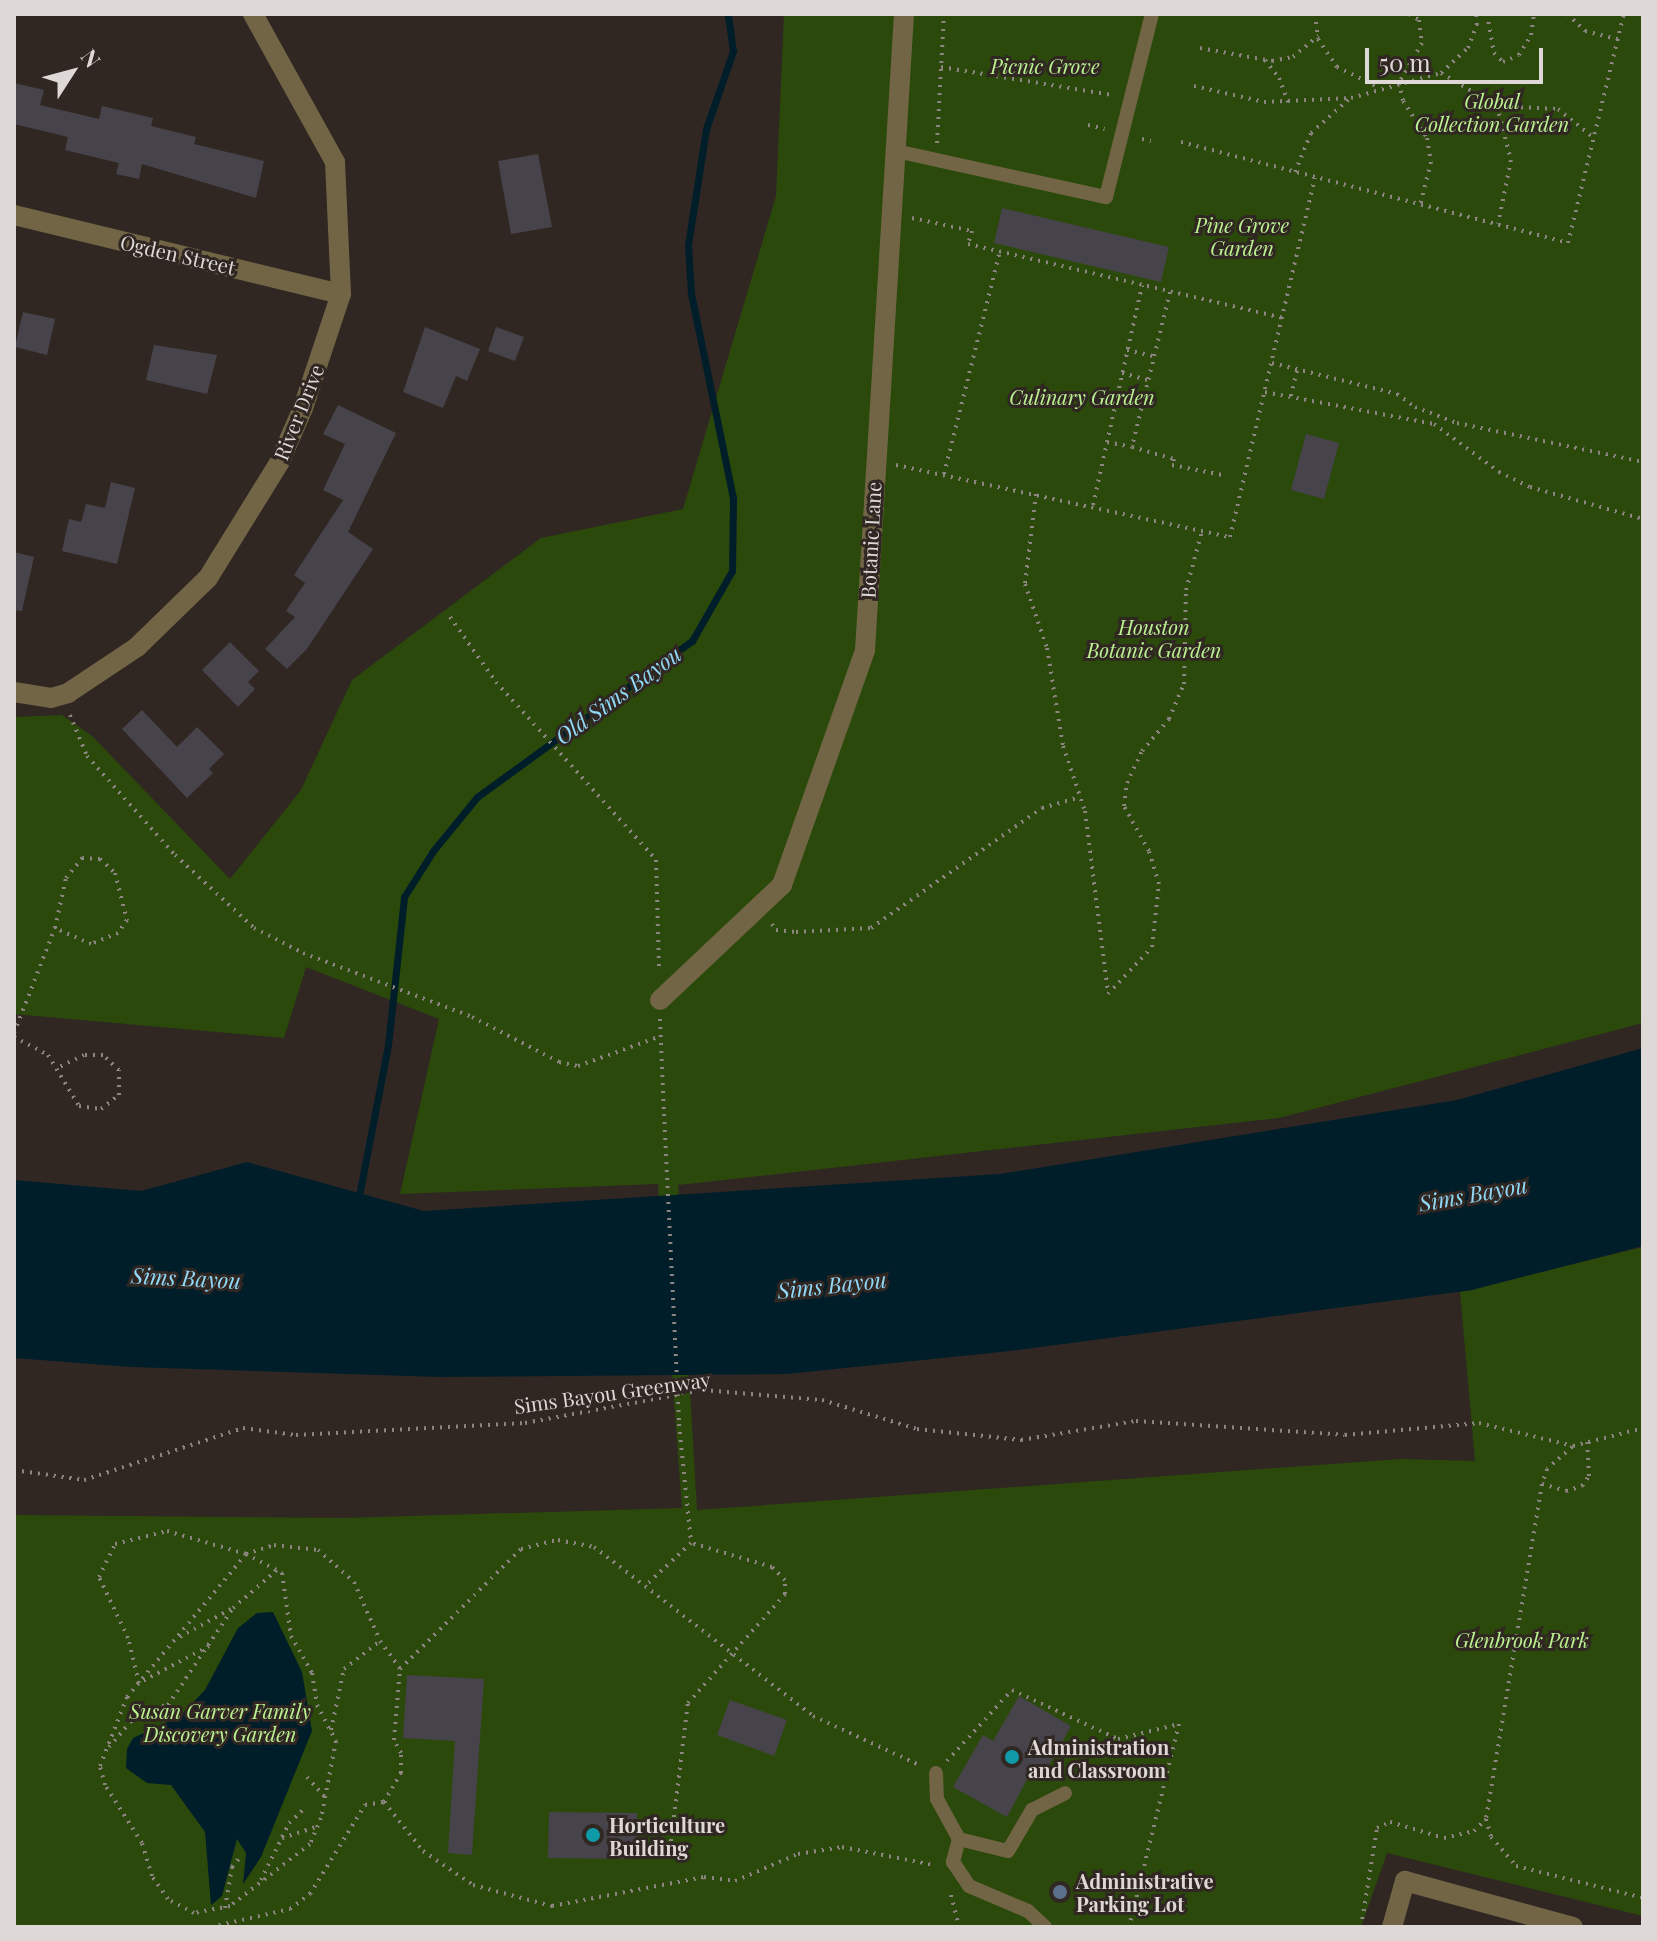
<!DOCTYPE html>
<html>
<head>
<meta charset="utf-8">
<style>
  body { margin:0 }
  #map { position:relative; width:1657px; height:1941px; overflow:hidden; background:#302723; font-family:"Playfair Display",serif }
  div>[style] { position:absolute }
  [style*='--x'] { left:calc(var(--x)*1px); top:calc(var(--y)*1px); width:calc(var(--w)*1px); rotate:calc(var(--a)*1deg) }
  .green>* { inset:0; background:#2b490a }
  .water>* { inset:0; background:#001e2a }
  .stream>* { height:7px; margin:-3.5px; padding:0 3.5px; transform-origin:3.5px; border-radius:3.5px; background:#001e2a }
  .building>* { inset:0; background:#47434b }
  .path>* { height:4px; margin-top:-2px; transform-origin:0; background:repeating-linear-gradient(90deg,#8c8582 0 2px,transparent 0 8px) }
  .lane>* { height:14px; margin:-7px; padding:0 7px; transform-origin:7px; border-radius:7px; background:#716545 }
  .street>* { height:20px; margin:-10px; padding:0 10px; transform-origin:10px; border-radius:10px; background:#716545 }
  .path-bridge>* { height:4px; margin-top:-2px; transform-origin:0; background:repeating-linear-gradient(90deg,#8c8582 0 2px,transparent 0 8px) }
  .dots>* { width:22px; height:22px; translate:-50% -50%; box-sizing:border-box; border:4px solid #302723; border-radius:50% }
  span { translate:-50% -50%; white-space:nowrap; text-align:center; line-height:1.15; -webkit-text-stroke:6px #302723; paint-order:stroke }
  .park-label { font-size:20px; color:#bcf391; font-style:italic }
  .street-label { font-size:20px; color:#ded8d6 }
  .poi-label { font-size:20px; color:#ded8d6; font-weight:700 }
  .left { translate:0 -50%; text-align:left }
  .water-label { font-size:22px; color:#91d8f7; font-style:italic }
  .frame { position:absolute; inset:0; border:16px solid #ded8d6; pointer-events:none }
  .north { position:absolute; left:32px; top:32px; width:80px; height:80px; -webkit-text-stroke:6px #302723; paint-order:stroke; rotate:54deg; font-size:22px; font-weight:700; line-height:32px; text-align:center; color:#ded8d6 }
  .north::after { content:''; display:block; margin:auto; width:28px; height:36px; background:#ded8d6; clip-path:polygon(50% 0,100% 100%,50% 72%,0 100%) }
  .scale { position:absolute; left:1365px; top:48px; width:178px; height:36px; box-sizing:border-box; border:4px solid #ded8d6; border-top:0; padding-left:10px; font-size:24px; line-height:28px; white-space:nowrap; color:#ded8d6; -webkit-text-stroke:6px #302723; paint-order:stroke }
</style>
</head>
<body>
<div id="map">
  <div class="green">
    <div style="clip-path:polygon(784px 14px,1643px 14px,1643px 1023px,1279px 1118px,678px 1185px,697px 1510px,1401px 1459px,1475px 1461px,1460px 1292px,1643px 1247px,1643px 1916px,1387px 1853px,1361px 1927px,14px 1927px,14px 1515px,344px 1518px,682px 1508px,658px 1184px,400px 1194px,439px 1019px,306px 967px,284px 1038px,14px 1014px,14px 717px,62px 715px,92px 736px,230px 879px,301px 790px,352px 680px,541px 538px,683px 509px,776px 196px)"></div>
  </div>
  <div class="water">
    <div style="clip-path:polygon(1643px 1048px,1643px 1246px,1472px 1290px,1010px 1351px,787px 1374px,440px 1377px,131px 1367px,14px 1358px,14px 1180px,141px 1191px,247px 1162px,424px 1211px,1000px 1174px,1457px 1100px)"></div>
    <div style="clip-path:polygon(273px 1612px,302px 1672px,312px 1731px,261px 1857px,243px 1884px,246px 1853px,237px 1839px,222px 1896px,211px 1905px,205px 1832px,171px 1785px,147px 1783px,126px 1768px,127px 1749px,133px 1738px,180px 1716px,205px 1690px,238px 1628px,257px 1613px)"></div>
  </div>
  <div class="stream">
    <div style="--x:358;--y:1201;--w:159;--a:-79.1"></div>
    <div style="--x:388;--y:1045;--w:149;--a:-83.8"></div>
    <div style="--x:404;--y:897;--w:54;--a:-57.8"></div>
    <div style="--x:433;--y:851;--w:70;--a:-50.8"></div>
    <div style="--x:477;--y:797;--w:266;--a:-36"></div>
    <div style="--x:692;--y:641;--w:81;--a:-60.3"></div>
    <div style="--x:732;--y:571;--w:73;--a:-89.2"></div>
    <div style="--x:733;--y:498;--w:208;--a:-101.6"></div>
    <div style="--x:691;--y:294;--w:49;--a:-93.5"></div>
    <div style="--x:688;--y:245;--w:117;--a:-81.2"></div>
    <div style="--x:706;--y:129;--w:83;--a:-70.9"></div>
    <div style="--x:733;--y:51;--w:37;--a:-98"></div>
  </div>
  <div class="building">
    <div style="clip-path:polygon(14px 83px,44px 90px,40px 105px,99px 119px,102px 106px,153px 118px,151px 126px,196px 137px,194px 144px,264px 161px,256px 198px,142px 164px,139px 179px,116px 174px,119px 163px,65px 150px,68px 137px,14px 124px)"></div>
    <div style="clip-path:polygon(538px 154px,552px 227px,511px 234px,498px 161px)"></div>
    <div style="clip-path:polygon(1002px 208px,1169px 247px,1161px 282px,994px 243px)"></div>
    <div style="clip-path:polygon(23px 312px,55px 319px,47px 355px,15px 347px)"></div>
    <div style="clip-path:polygon(425px 327px,480px 349px,467px 381px,456px 376px,443px 408px,403px 392px)"></div>
    <div style="clip-path:polygon(496px 327px,524px 337px,515px 361px,488px 351px)"></div>
    <div style="clip-path:polygon(154px 345px,217px 355px,207px 394px,146px 380px)"></div>
    <div style="clip-path:polygon(338px 405px,396px 433px,348px 532px,373px 549px,307px 649px,287px 669px,265px 649px,295px 617px,286px 611px,305px 583px,294px 575px,343px 500px,323px 490px,345px 444px,323px 434px)"></div>
    <div style="clip-path:polygon(1306px 434px,1339px 443px,1324px 499px,1291px 490px)"></div>
    <div style="clip-path:polygon(111px 482px,135px 488px,117px 564px,62px 551px,69px 519px,81px 522px,86px 504px,105px 508px)"></div>
    <div style="clip-path:polygon(14px 552px,34px 557px,22px 611px,14px 610px)"></div>
    <div style="clip-path:polygon(230px 642px,259px 671px,248px 682px,255px 689px,238px 707px,202px 670px)"></div>
    <div style="clip-path:polygon(142px 710px,177px 747px,197px 727px,224px 754px,209px 769px,213px 773px,187px 798px,122px 729px)"></div>
    <div style="clip-path:polygon(407px 1675px,484px 1679px,472px 1855px,448px 1853px,455px 1741px,403px 1738px)"></div>
    <div style="clip-path:polygon(1019px 1696px,1071px 1726px,1042px 1778px,1031px 1772px,1007px 1817px,953px 1787px,983px 1735px,993px 1741px)"></div>
    <div style="clip-path:polygon(730px 1700px,787px 1720px,774px 1756px,717px 1735px)"></div>
    <div style="clip-path:polygon(549px 1812px,637px 1813px,637px 1859px,548px 1858px)"></div>
  </div>
  <div class="path">
    <div style="--x:1315;--y:14;--w:25;--a:83"></div>
    <div style="--x:1318;--y:39;--w:34;--a:56"></div>
    <div style="--x:1337;--y:67;--w:46;--a:26"></div>
    <div style="--x:1409;--y:14;--w:12;--a:31"></div>
    <div style="--x:1419;--y:20;--w:23;--a:83"></div>
    <div style="--x:1422;--y:43;--w:46;--a:119.9"></div>
    <div style="--x:1399;--y:83;--w:18;--a:77"></div>
    <div style="--x:1403;--y:101;--w:44;--a:57"></div>
    <div style="--x:1427;--y:138;--w:24;--a:81"></div>
    <div style="--x:1431;--y:162;--w:44;--a:104.3"></div>
    <div style="--x:1487;--y:14;--w:40;--a:80"></div>
    <div style="--x:1494;--y:53;--w:13;--a:45"></div>
    <div style="--x:1503;--y:62;--w:17;--a:-24"></div>
    <div style="--x:1519;--y:55;--w:23;--a:-59"></div>
    <div style="--x:1531;--y:35;--w:21;--a:-82"></div>
    <div style="--x:1567;--y:14;--w:25;--a:43"></div>
    <div style="--x:1585;--y:31;--w:34;--a:14"></div>
    <div style="--x:1200;--y:48;--w:73;--a:10.2"></div>
    <div style="--x:1272;--y:61;--w:21;--a:-11"></div>
    <div style="--x:1293;--y:57;--w:33;--a:-40"></div>
    <div style="--x:1265;--y:60;--w:23;--a:52"></div>
    <div style="--x:1279;--y:78;--w:26;--a:69"></div>
    <div style="--x:941;--y:67;--w:173;--a:9.3"></div>
    <div style="--x:1441;--y:73;--w:65;--a:30.5"></div>
    <div style="--x:1497;--y:106;--w:61;--a:2.8"></div>
    <div style="--x:1558;--y:109;--w:46;--a:38.9"></div>
    <div style="--x:1194;--y:86;--w:72;--a:12.9"></div>
    <div style="--x:1264;--y:102;--w:87;--a:-2.6"></div>
    <div style="--x:1351;--y:98;--w:93;--a:-15.5"></div>
    <div style="--x:1441;--y:73;--w:37;--a:-43"></div>
    <div style="--x:1468;--y:48;--w:25;--a:-69"></div>
    <div style="--x:1477;--y:25;--w:11;--a:-95"></div>
    <div style="--x:1497;--y:106;--w:56;--a:75.5"></div>
    <div style="--x:1511;--y:160;--w:65;--a:101.5"></div>
    <div style="--x:1088;--y:125;--w:17;--a:13"></div>
    <div style="--x:1142;--y:139;--w:9;--a:13"></div>
    <div style="--x:1181;--y:142;--w:400;--a:14.6"></div>
    <div style="--x:1568;--y:243;--w:236;--a:-76.3"></div>
    <div style="--x:937;--y:143;--w:129;--a:-86.9"></div>
    <div style="--x:1295;--y:172;--w:42;--a:-67.7"></div>
    <div style="--x:1311;--y:133;--w:51;--a:-41.8"></div>
    <div style="--x:912;--y:218;--w:61;--a:12.2"></div>
    <div style="--x:972;--y:231;--w:14;--a:107"></div>
    <div style="--x:968;--y:244;--w:324;--a:13.2"></div>
    <div style="--x:1170;--y:292;--w:160;--a:103.8"></div>
    <div style="--x:1132;--y:447;--w:44;--a:15.9"></div>
    <div style="--x:1174;--y:459;--w:6;--a:108"></div>
    <div style="--x:1172;--y:465;--w:51;--a:11.3"></div>
    <div style="--x:1127;--y:350;--w:28;--a:13"></div>
    <div style="--x:1272;--y:363;--w:129;--a:13.9"></div>
    <div style="--x:1397;--y:394;--w:22;--a:36"></div>
    <div style="--x:1415;--y:407;--w:45;--a:20.9"></div>
    <div style="--x:1457;--y:423;--w:190;--a:11.8"></div>
    <div style="--x:1122;--y:373;--w:27;--a:15"></div>
    <div style="--x:1265;--y:392;--w:172;--a:10.7"></div>
    <div style="--x:1434;--y:424;--w:81;--a:36.4"></div>
    <div style="--x:1499;--y:472;--w:34;--a:26"></div>
    <div style="--x:1530;--y:487;--w:117;--a:15.8"></div>
    <div style="--x:1291;--y:396;--w:27;--a:-77"></div>
    <div style="--x:1107;--y:442;--w:25;--a:11"></div>
    <div style="--x:896;--y:465;--w:342;--a:12.2"></div>
    <div style="--x:1230;--y:537;--w:369;--a:-76.7"></div>
    <div style="--x:944;--y:474;--w:230;--a:-75.9"></div>
    <div style="--x:1036;--y:494;--w:91;--a:97"></div>
    <div style="--x:1025;--y:584;--w:68;--a:71"></div>
    <div style="--x:1047;--y:648;--w:99;--a:80.7"></div>
    <div style="--x:1063;--y:746;--w:69;--a:71.3"></div>
    <div style="--x:1085;--y:811;--w:184;--a:82.8"></div>
    <div style="--x:1108;--y:994;--w:64;--a:-46.9"></div>
    <div style="--x:1152;--y:947;--w:63;--a:-83.7"></div>
    <div style="--x:1159;--y:884;--w:34;--a:-107"></div>
    <div style="--x:1149;--y:851;--w:51;--a:-119.1"></div>
    <div style="--x:1124;--y:806;--w:23;--a:-83"></div>
    <div style="--x:1127;--y:783;--w:35;--a:-65"></div>
    <div style="--x:1142;--y:751;--w:42;--a:-49.8"></div>
    <div style="--x:1169;--y:719;--w:38;--a:-67"></div>
    <div style="--x:1184;--y:684;--w:94;--a:-88.8"></div>
    <div style="--x:1186;--y:590;--w:61;--a:-74.8"></div>
    <div style="--x:1093;--y:505;--w:225;--a:-77.4"></div>
    <div style="--x:450;--y:617;--w:80;--a:54.7"></div>
    <div style="--x:496;--y:682;--w:239;--a:48"></div>
    <div style="--x:656;--y:860;--w:110;--a:88.4"></div>
    <div style="--x:70;--y:715;--w:44;--a:67.5"></div>
    <div style="--x:87;--y:756;--w:132;--a:48.4"></div>
    <div style="--x:175;--y:855;--w:108;--a:42.7"></div>
    <div style="--x:254;--y:928;--w:55;--a:27"></div>
    <div style="--x:303;--y:953;--w:181;--a:20.7"></div>
    <div style="--x:472;--y:1017;--w:98;--a:27.3"></div>
    <div style="--x:559;--y:1062;--w:19;--a:12"></div>
    <div style="--x:578;--y:1066;--w:88;--a:-19.9"></div>
    <div style="--x:772;--y:924;--w:7;--a:56"></div>
    <div style="--x:776;--y:930;--w:20;--a:6"></div>
    <div style="--x:796;--y:932;--w:75;--a:-3.1"></div>
    <div style="--x:871;--y:928;--w:209;--a:-35.1"></div>
    <div style="--x:1042;--y:808;--w:40;--a:-16"></div>
    <div style="--x:660;--y:1019;--w:95;--a:87.6"></div>
    <div style="--x:14;--y:1033;--w:113;--a:-68.7"></div>
    <div style="--x:55;--y:928;--w:51;--a:-77.6"></div>
    <div style="--x:66;--y:878;--w:26;--a:-51"></div>
    <div style="--x:82;--y:858;--w:18;--a:3"></div>
    <div style="--x:100;--y:859;--w:21;--a:43"></div>
    <div style="--x:115;--y:873;--w:49;--a:75.7"></div>
    <div style="--x:127;--y:920;--w:16;--a:125"></div>
    <div style="--x:118;--y:933;--w:29;--a:158"></div>
    <div style="--x:91;--y:944;--w:39;--a:-156"></div>
    <div style="--x:14;--y:1037;--w:38;--a:28"></div>
    <div style="--x:48;--y:1055;--w:60;--a:58.7"></div>
    <div style="--x:79;--y:1106;--w:22;--a:8"></div>
    <div style="--x:101;--y:1109;--w:23;--a:-38"></div>
    <div style="--x:119;--y:1095;--w:25;--a:-90"></div>
    <div style="--x:119;--y:1070;--w:22;--a:-137"></div>
    <div style="--x:103;--y:1055;--w:19;--a:180"></div>
    <div style="--x:84;--y:1055;--w:30;--a:154"></div>
    <div style="--x:679;--y:1424;--w:120;--a:84.2"></div>
    <div style="--x:691;--y:1543;--w:63;--a:136.9"></div>
    <div style="--x:645;--y:1586;--w:212;--a:37.7"></div>
    <div style="--x:813;--y:1716;--w:119;--a:24.8"></div>
    <div style="--x:1572;--y:1447;--w:33;--a:139"></div>
    <div style="--x:1547;--y:1469;--w:16;--a:108"></div>
    <div style="--x:1542;--y:1484;--w:340;--a:99.5"></div>
    <div style="--x:1486;--y:1819;--w:19;--a:74"></div>
    <div style="--x:1491;--y:1837;--w:38;--a:49"></div>
    <div style="--x:1516;--y:1866;--w:131;--a:14.1"></div>
    <div style="--x:14;--y:1470;--w:71;--a:8.1"></div>
    <div style="--x:84;--y:1480;--w:167;--a:-18.1"></div>
    <div style="--x:243;--y:1428;--w:53;--a:7.5"></div>
    <div style="--x:296;--y:1435;--w:229;--a:-3"></div>
    <div style="--x:525;--y:1423;--w:181;--a:-10.5"></div>
    <div style="--x:703;--y:1390;--w:119;--a:4.8"></div>
    <div style="--x:822;--y:1400;--w:99;--a:17"></div>
    <div style="--x:917;--y:1429;--w:105;--a:6"></div>
    <div style="--x:1021;--y:1440;--w:117;--a:-9.4"></div>
    <div style="--x:1136;--y:1421;--w:209;--a:3.8"></div>
    <div style="--x:1345;--y:1435;--w:135;--a:-5.1"></div>
    <div style="--x:1479;--y:1423;--w:97;--a:13.7"></div>
    <div style="--x:1573;--y:1446;--w:72;--a:-14.4"></div>
    <div style="--x:1542;--y:1484;--w:25;--a:16"></div>
    <div style="--x:1566;--y:1491;--w:17;--a:-17"></div>
    <div style="--x:1582;--y:1486;--w:12;--a:-55"></div>
    <div style="--x:1589;--y:1476;--w:34;--a:-93"></div>
    <div style="--x:246;--y:1554;--w:41;--a:27.8"></div>
    <div style="--x:282;--y:1573;--w:64;--a:81.9"></div>
    <div style="--x:291;--y:1636;--w:43;--a:60.4"></div>
    <div style="--x:312;--y:1673;--w:32;--a:81"></div>
    <div style="--x:317;--y:1705;--w:41;--a:62.2"></div>
    <div style="--x:336;--y:1741;--w:78;--a:101"></div>
    <div style="--x:321;--y:1818;--w:28;--a:113"></div>
    <div style="--x:310;--y:1844;--w:101;--a:142.2"></div>
    <div style="--x:230;--y:1906;--w:37;--a:169"></div>
    <div style="--x:194;--y:1913;--w:30;--a:-152"></div>
    <div style="--x:168;--y:1899;--w:28;--a:-125"></div>
    <div style="--x:152;--y:1876;--w:34;--a:-107"></div>
    <div style="--x:142;--y:1843;--w:69;--a:-122.5"></div>
    <div style="--x:105;--y:1785;--w:20;--a:-105"></div>
    <div style="--x:100;--y:1766;--w:74;--a:-68.6"></div>
    <div style="--x:127;--y:1697;--w:186;--a:-50.2"></div>
    <div style="--x:180;--y:1637;--w:58;--a:-28.8"></div>
    <div style="--x:209;--y:1646;--w:79;--a:152.1"></div>
    <div style="--x:139;--y:1683;--w:46;--a:-103.7"></div>
    <div style="--x:128;--y:1638;--w:68;--a:-115.4"></div>
    <div style="--x:99;--y:1577;--w:37;--a:-64"></div>
    <div style="--x:115;--y:1544;--w:54;--a:-14"></div>
    <div style="--x:167;--y:1531;--w:82;--a:16.2"></div>
    <div style="--x:246;--y:1554;--w:29;--a:-18"></div>
    <div style="--x:274;--y:1545;--w:44;--a:6.5"></div>
    <div style="--x:318;--y:1550;--w:48;--a:41.6"></div>
    <div style="--x:354;--y:1582;--w:64;--a:66.2"></div>
    <div style="--x:380;--y:1641;--w:34;--a:54"></div>
    <div style="--x:127;--y:1697;--w:19;--a:51"></div>
    <div style="--x:139;--y:1712;--w:30;--a:-14"></div>
    <div style="--x:168;--y:1705;--w:117;--a:-56.2"></div>
    <div style="--x:233;--y:1608;--w:58;--a:-40.8"></div>
    <div style="--x:331;--y:1730;--w:62;--a:-78"></div>
    <div style="--x:344;--y:1669;--w:46;--a:-37.9"></div>
    <div style="--x:109;--y:1747;--w:46;--a:-49.4"></div>
    <div style="--x:947;--y:1761;--w:96;--a:-47.5"></div>
    <div style="--x:1012;--y:1690;--w:117;--a:24.8"></div>
    <div style="--x:1118;--y:1739;--w:63;--a:-13.8"></div>
    <div style="--x:1179;--y:1724;--w:209;--a:103.8"></div>
    <div style="--x:307;--y:1777;--w:27;--a:48"></div>
    <div style="--x:384;--y:1802;--w:63;--a:51.5"></div>
    <div style="--x:423;--y:1851;--w:60;--a:34.2"></div>
    <div style="--x:473;--y:1885;--w:82;--a:14.9"></div>
    <div style="--x:552;--y:1906;--w:155;--a:-10.8"></div>
    <div style="--x:704;--y:1877;--w:31;--a:7"></div>
    <div style="--x:735;--y:1881;--w:69;--a:-23.2"></div>
    <div style="--x:798;--y:1854;--w:45;--a:-9"></div>
    <div style="--x:842;--y:1847;--w:94;--a:11.1"></div>
    <div style="--x:282;--y:1838;--w:38;--a:-18"></div>
    <div style="--x:670;--y:1849;--w:147;--a:-83"></div>
    <div style="--x:688;--y:1703;--w:146;--a:-48.3"></div>
    <div style="--x:785;--y:1594;--w:14;--a:-90"></div>
    <div style="--x:785;--y:1580;--w:18;--a:-135"></div>
    <div style="--x:772;--y:1567;--w:84;--a:-163.5"></div>
    <div style="--x:261;--y:1880;--w:64;--a:-63.8"></div>
    <div style="--x:289;--y:1823;--w:22;--a:-43"></div>
    <div style="--x:951;--y:1895;--w:33;--a:76"></div>
    <div style="--x:225;--y:1908;--w:42;--a:-80.3"></div>
    <div style="--x:232;--y:1867;--w:13;--a:-51"></div>
    <div style="--x:211;--y:1927;--w:81;--a:-12.8"></div>
    <div style="--x:290;--y:1909;--w:25;--a:-37"></div>
    <div style="--x:310;--y:1894;--w:105;--a:-58.3"></div>
    <div style="--x:365;--y:1805;--w:19;--a:-9"></div>
    <div style="--x:384;--y:1802;--w:34;--a:-60"></div>
    <div style="--x:401;--y:1773;--w:20;--a:-90"></div>
    <div style="--x:401;--y:1753;--w:15;--a:-118"></div>
    <div style="--x:394;--y:1740;--w:71;--a:-85.2"></div>
    <div style="--x:400;--y:1669;--w:170;--a:-44.8"></div>
    <div style="--x:521;--y:1549;--w:38;--a:-14"></div>
    <div style="--x:558;--y:1540;--w:37;--a:11"></div>
    <div style="--x:594;--y:1547;--w:64;--a:37.4"></div>
    <div style="--x:1361;--y:1927;--w:100;--a:-80.8"></div>
    <div style="--x:1377;--y:1828;--w:14;--a:-25"></div>
    <div style="--x:1390;--y:1822;--w:56;--a:16.5"></div>
    <div style="--x:1444;--y:1838;--w:31;--a:-13"></div>
    <div style="--x:1474;--y:1831;--w:17;--a:-45"></div>
  </div>
  <div class="lane">
    <div style="--x:896;--y:151;--w:215;--a:12.4"></div>
    <div style="--x:1106;--y:197;--w:189;--a:-75.9"></div>
    <div style="--x:936;--y:1773;--w:26;--a:88"></div>
    <div style="--x:937;--y:1799;--w:46;--a:61.2"></div>
    <div style="--x:959;--y:1839;--w:24;--a:105"></div>
    <div style="--x:953;--y:1862;--w:29;--a:56"></div>
    <div style="--x:969;--y:1886;--w:64;--a:23"></div>
    <div style="--x:1028;--y:1911;--w:23;--a:43"></div>
    <div style="--x:959;--y:1839;--w:50;--a:13.8"></div>
    <div style="--x:1008;--y:1851;--w:48;--a:-59.7"></div>
    <div style="--x:1032;--y:1810;--w:37;--a:-27"></div>
  </div>
  <div class="street">
    <div style="--x:14;--y:215;--w:336;--a:13.6"></div>
    <div style="--x:14;--y:692;--w:37;--a:9"></div>
    <div style="--x:51;--y:698;--w:18;--a:-16"></div>
    <div style="--x:68;--y:693;--w:83;--a:-33.7"></div>
    <div style="--x:137;--y:647;--w:99;--a:-44.2"></div>
    <div style="--x:208;--y:578;--w:135;--a:-58.3"></div>
    <div style="--x:279;--y:463;--w:60;--a:-66.4"></div>
    <div style="--x:303;--y:408;--w:120;--a:-71.6"></div>
    <div style="--x:341;--y:294;--w:132;--a:-92.6"></div>
    <div style="--x:335;--y:162;--w:169;--a:-119"></div>
    <div style="--x:660;--y:1000;--w:168;--a:-43.3"></div>
    <div style="--x:782;--y:885;--w:249;--a:-70.5"></div>
    <div style="--x:865;--y:650;--w:637;--a:-86.49"></div>
    <div style="--x:1392;--y:1927;--w:48;--a:-74.2"></div>
    <div style="--x:1405;--y:1881;--w:174;--a:15.3"></div>
  </div>
  <div class="path-bridge">
    <div style="--x:664;--y:1114;--w:310;--a:87.2"></div>
  </div>
  <div class="dots">
    <div style="left:1012px;top:1757px;background:#0f9aa8"></div>
    <div style="left:593px;top:1835px;background:#0f9aa8"></div>
    <div style="left:1060px;top:1892px;background:#5c6f8a"></div>
  </div>
  <div class="park-label">
    <span style="left:1045px;top:65px">Picnic Grove</span>
    <span style="left:1492px;top:112px">Global<br>Collection Garden</span>
    <span style="left:1242px;top:236px">Pine Grove<br>Garden</span>
    <span style="left:1082px;top:396px">Culinary Garden</span>
    <span style="left:1154px;top:638px">Houston<br>Botanic Garden</span>
    <span style="left:1522px;top:1639px">Glenbrook Park</span>
    <span style="left:220px;top:1722px">Susan Garver Family<br>Discovery Garden</span>
  </div>
  <div class="street-label">
    <span style="left:178px;top:254px;rotate:13deg">Ogden Street</span>
    <span style="left:298px;top:412px;rotate:-68deg">River Drive</span>
    <span style="left:870px;top:540px;rotate:-87deg">Botanic Lane</span>
    <span style="left:612px;top:1392px;rotate:-8deg">Sims Bayou Greenway</span>
  </div>
  <div class="poi-label">
    <span class="left" style="left:1028px;top:1758px">Administration<br>and Classroom</span>
    <span class="left" style="left:609px;top:1836px">Horticulture<br>Building</span>
    <span class="left" style="left:1076px;top:1892px">Administrative<br>Parking Lot</span>
  </div>
  <div class="water-label">
    <span style="left:618px;top:695px;rotate:-36deg">Old Sims Bayou</span>
    <span style="left:1473px;top:1194px;rotate:-10deg">Sims Bayou</span>
    <span style="left:186px;top:1278px;rotate:3deg">Sims Bayou</span>
    <span style="left:832px;top:1285px;rotate:-6deg">Sims Bayou</span>
  </div>
  <div class="frame"></div>
  <div class="north">N</div>
  <div class="scale">50 m</div>
</div>
</body>
</html>
